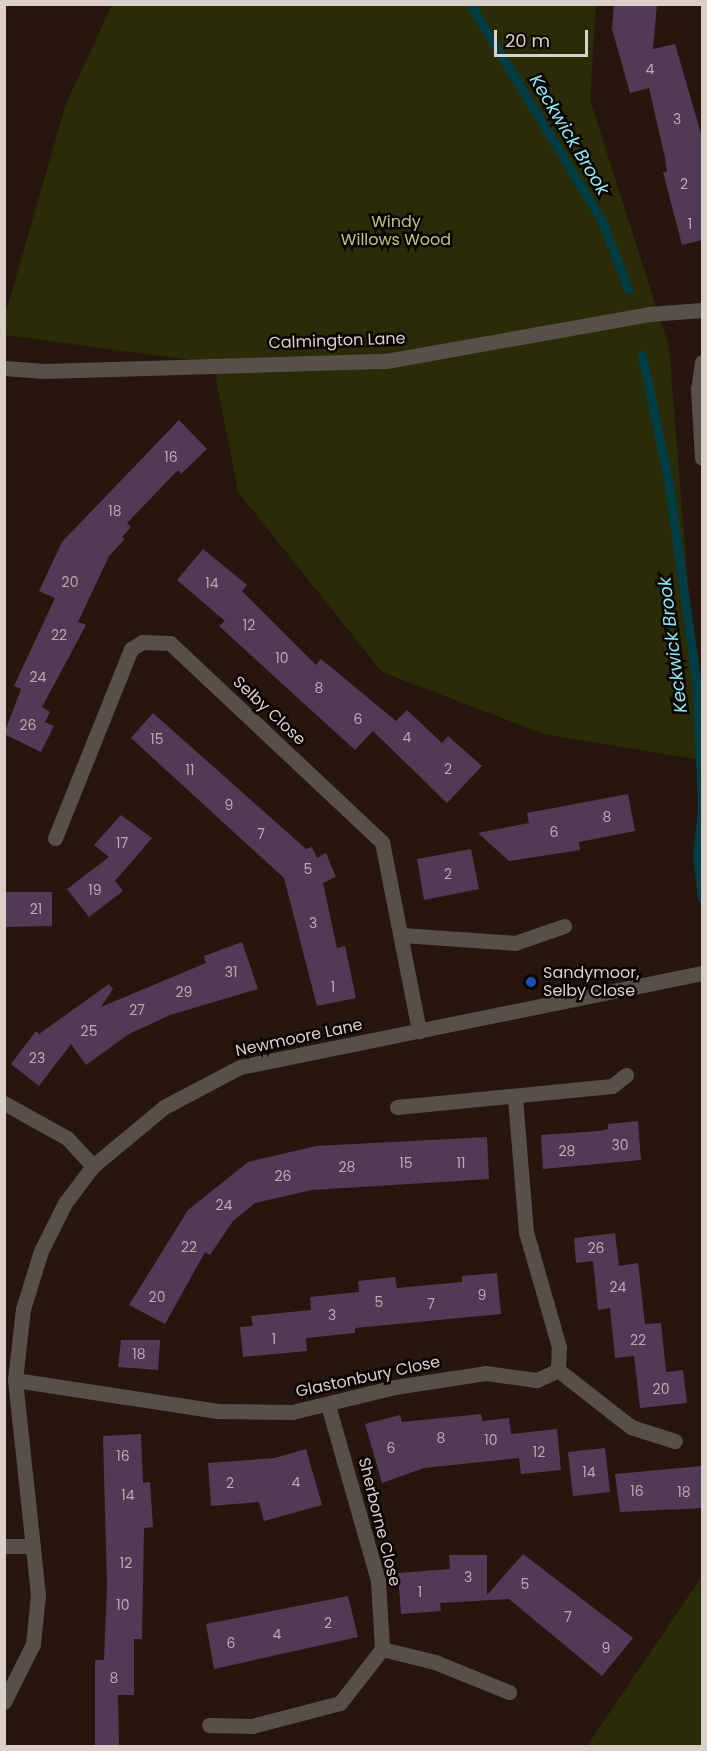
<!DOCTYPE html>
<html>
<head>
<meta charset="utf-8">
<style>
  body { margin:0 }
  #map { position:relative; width:707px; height:1751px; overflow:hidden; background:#27160e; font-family:Poppins,sans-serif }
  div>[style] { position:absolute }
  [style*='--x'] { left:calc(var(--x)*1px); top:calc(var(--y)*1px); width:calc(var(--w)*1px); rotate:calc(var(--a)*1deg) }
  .green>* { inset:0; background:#292c07 }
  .stream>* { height:9px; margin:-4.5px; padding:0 4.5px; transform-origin:4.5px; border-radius:4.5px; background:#003d44 }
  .building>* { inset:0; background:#523a57 }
  .minor>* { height:15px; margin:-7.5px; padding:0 7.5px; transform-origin:7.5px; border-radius:7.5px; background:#584f4b }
  .dots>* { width:16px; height:16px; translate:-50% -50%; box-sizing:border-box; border:3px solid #0a0503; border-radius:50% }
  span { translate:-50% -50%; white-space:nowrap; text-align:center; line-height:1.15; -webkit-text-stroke:5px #0a0503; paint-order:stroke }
  .number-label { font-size:14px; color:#b9aaac }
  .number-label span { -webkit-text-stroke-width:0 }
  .park-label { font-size:16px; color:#bdc583 }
  .street-label { font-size:16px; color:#dbcfc9 }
  .poi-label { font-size:16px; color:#dbcfc9 }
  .left { translate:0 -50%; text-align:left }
  .water-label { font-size:18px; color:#8fe8f4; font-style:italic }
  .frame { position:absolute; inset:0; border:6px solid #dbcfc9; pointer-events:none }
  .scale { position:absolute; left:494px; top:30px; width:94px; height:27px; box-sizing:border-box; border:3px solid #dbcfc9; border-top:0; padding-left:8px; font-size:18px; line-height:21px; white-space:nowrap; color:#dbcfc9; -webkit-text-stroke:4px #0a0503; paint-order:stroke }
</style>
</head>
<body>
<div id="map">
  <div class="green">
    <div style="clip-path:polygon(112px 5px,596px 5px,590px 100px,669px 347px,702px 760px,544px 734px,382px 672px,238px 492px,213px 363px,5px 335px,5px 315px,66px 104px)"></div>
    <div style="clip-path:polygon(702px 1576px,702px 1746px,587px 1746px)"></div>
  </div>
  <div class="stream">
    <div style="--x:470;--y:4;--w:254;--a:58.7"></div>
    <div style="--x:602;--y:221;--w:73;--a:69.1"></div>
    <div style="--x:642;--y:355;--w:127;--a:78.2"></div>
    <div style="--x:668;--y:479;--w:202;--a:82"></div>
    <div style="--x:696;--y:679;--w:129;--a:87.3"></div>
    <div style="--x:702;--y:808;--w:48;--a:95.9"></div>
    <div style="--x:697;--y:856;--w:42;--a:83.2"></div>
  </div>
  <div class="building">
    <div style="clip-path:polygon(614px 4px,657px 4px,653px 49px,675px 44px,702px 137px,702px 240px,682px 245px,663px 172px,667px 172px,665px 158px,649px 88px,630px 93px,612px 29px)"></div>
    <div style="clip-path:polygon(179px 420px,207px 449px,181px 474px,178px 470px,127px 523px,131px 527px,122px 537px,125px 539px,109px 556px,78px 622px,86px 625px,42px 707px,50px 712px,45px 722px,54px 726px,41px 752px,4px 734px,21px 689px,14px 686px,55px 598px,39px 591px,62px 542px)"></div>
    <div style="clip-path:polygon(203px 549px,247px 585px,242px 591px,316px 665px,321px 659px,396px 721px,407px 710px,442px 743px,448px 736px,482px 766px,447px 803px,373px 731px,355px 750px,219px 626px,225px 621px,177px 580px)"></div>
    <div style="clip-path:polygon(153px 713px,306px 849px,312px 847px,317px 858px,326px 853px,336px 877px,323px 883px,337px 948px,345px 946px,356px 998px,317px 1006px,284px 878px,131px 738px)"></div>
    <div style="clip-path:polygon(628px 794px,635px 831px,579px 842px,580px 850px,509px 861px,478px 833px,529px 823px,527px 813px)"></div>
    <div style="clip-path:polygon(121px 815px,152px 838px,115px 881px,123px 891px,89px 917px,67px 889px,109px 857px,94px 845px)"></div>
    <div style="clip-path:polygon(471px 849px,479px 889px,424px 900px,417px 859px)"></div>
    <div style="clip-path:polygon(4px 892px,52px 892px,52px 926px,4px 927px)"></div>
    <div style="clip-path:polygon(242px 942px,258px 989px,170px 1015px,129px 1034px,86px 1065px,71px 1044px,39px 1086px,11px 1064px,36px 1031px,39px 1034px,109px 984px,113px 989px,101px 1007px,206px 963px,204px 956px)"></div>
    <div style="clip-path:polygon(638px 1121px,641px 1160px,543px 1169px,541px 1135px,599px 1131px,608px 1129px,608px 1124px)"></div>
    <div style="clip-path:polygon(487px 1137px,489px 1179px,312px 1190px,255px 1203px,233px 1221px,210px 1255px,205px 1252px,165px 1324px,129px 1305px,188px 1210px,248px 1162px,316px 1146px)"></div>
    <div style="clip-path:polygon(615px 1233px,619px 1266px,638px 1263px,645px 1324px,661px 1323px,666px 1372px,683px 1370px,687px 1403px,640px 1408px,634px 1356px,615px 1358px,610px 1308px,598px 1310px,593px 1261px,576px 1263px,574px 1238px)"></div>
    <div style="clip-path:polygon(497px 1273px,501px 1314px,355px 1328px,355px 1333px,306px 1338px,307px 1351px,243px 1357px,240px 1327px,253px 1326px,251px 1316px,311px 1310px,310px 1297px,359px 1292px,358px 1281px,395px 1277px,397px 1288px,462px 1282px,462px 1276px)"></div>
    <div style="clip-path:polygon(121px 1340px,160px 1340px,158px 1370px,118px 1367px)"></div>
    <div style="clip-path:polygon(481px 1414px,482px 1421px,509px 1418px,511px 1434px,557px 1429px,561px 1470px,521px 1474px,519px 1458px,424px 1468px,382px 1483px,365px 1424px,400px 1415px,402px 1422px)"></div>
    <div style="clip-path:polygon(141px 1434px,143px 1483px,150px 1482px,153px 1527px,144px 1528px,142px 1639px,134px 1639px,134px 1695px,118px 1695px,119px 1746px,95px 1746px,95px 1660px,104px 1660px,107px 1584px,103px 1436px)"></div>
    <div style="clip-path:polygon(605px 1448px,610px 1492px,573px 1496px,568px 1452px)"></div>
    <div style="clip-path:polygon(306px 1449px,322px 1505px,264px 1521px,259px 1502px,211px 1506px,208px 1463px,275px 1458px)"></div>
    <div style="clip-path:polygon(702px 1466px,702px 1508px,620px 1512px,615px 1474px)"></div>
    <div style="clip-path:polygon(523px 1554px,633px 1638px,602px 1676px,509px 1599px,440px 1603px,441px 1611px,401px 1614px,398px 1573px,450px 1569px,449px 1555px,487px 1555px,487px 1595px)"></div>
    <div style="clip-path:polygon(348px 1596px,358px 1637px,214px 1669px,206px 1624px)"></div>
  </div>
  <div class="minor">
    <div style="--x:702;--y:362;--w:27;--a:98"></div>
    <div style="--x:698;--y:389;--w:69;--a:86.7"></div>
    <div style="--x:4;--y:368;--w:40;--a:4.3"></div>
    <div style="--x:44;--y:371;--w:342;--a:-1.7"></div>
    <div style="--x:386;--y:361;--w:267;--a:-10.1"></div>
    <div style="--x:649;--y:314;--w:53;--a:-4.3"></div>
    <div style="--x:55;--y:838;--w:204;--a:-68.1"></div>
    <div style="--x:131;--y:649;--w:13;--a:-32"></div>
    <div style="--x:142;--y:642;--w:28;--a:2"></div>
    <div style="--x:170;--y:643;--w:291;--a:43.2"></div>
    <div style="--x:382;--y:842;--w:193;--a:78.9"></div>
    <div style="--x:402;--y:935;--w:113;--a:4"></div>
    <div style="--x:515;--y:943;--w:52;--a:-19.1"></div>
    <div style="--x:4;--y:1103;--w:72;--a:29.1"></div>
    <div style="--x:67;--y:1138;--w:38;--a:47"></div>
    <div style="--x:397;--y:1107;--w:216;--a:-5.6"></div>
    <div style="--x:612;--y:1086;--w:18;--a:-38"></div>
    <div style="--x:558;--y:1370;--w:93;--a:38"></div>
    <div style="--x:631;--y:1427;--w:46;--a:17.7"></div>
    <div style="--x:15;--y:1380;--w:205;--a:8.7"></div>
    <div style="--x:218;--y:1411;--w:74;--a:0.8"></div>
    <div style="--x:292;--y:1412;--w:106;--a:-13.6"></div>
    <div style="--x:395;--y:1387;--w:91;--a:-8.8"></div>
    <div style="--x:485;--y:1373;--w:52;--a:7.7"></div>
    <div style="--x:537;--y:1380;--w:23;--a:-25"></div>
    <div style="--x:558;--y:1370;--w:23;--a:-88"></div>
    <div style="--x:559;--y:1347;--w:120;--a:-106"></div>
    <div style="--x:526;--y:1232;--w:135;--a:-94.7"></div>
    <div style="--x:328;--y:1405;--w:183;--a:74.1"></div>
    <div style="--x:378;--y:1581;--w:68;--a:86.6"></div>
    <div style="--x:4;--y:1546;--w:29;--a:0"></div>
    <div style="--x:4;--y:1702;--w:65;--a:-63.4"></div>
    <div style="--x:33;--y:1644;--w:49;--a:-84.2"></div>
    <div style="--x:38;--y:1595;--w:216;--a:-96.1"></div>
    <div style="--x:15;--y:1380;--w:71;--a:-83.6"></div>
    <div style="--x:23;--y:1309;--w:61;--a:-72.8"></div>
    <div style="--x:41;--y:1251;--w:54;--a:-63.4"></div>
    <div style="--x:65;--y:1203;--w:46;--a:-52.9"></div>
    <div style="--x:93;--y:1166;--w:92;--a:-39.7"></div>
    <div style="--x:164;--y:1107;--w:86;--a:-27.8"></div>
    <div style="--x:240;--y:1067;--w:471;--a:-11.5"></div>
    <div style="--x:209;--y:1725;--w:43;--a:1.3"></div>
    <div style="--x:252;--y:1726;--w:91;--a:-14.6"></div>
    <div style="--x:340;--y:1703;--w:68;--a:-52.1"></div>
    <div style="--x:382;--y:1649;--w:55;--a:13.8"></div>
    <div style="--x:435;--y:1662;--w:80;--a:22.1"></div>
  </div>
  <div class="dots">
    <div style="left:531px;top:982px;background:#1a4fb4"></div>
  </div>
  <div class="number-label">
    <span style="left:650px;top:69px">4</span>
    <span style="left:677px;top:119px">3</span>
    <span style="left:684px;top:184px">2</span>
    <span style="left:690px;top:224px">1</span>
    <span style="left:171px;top:457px">16</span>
    <span style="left:115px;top:511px">18</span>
    <span style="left:70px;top:582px">20</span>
    <span style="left:212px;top:583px">14</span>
    <span style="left:249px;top:625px">12</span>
    <span style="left:59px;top:635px">22</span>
    <span style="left:282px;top:658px">10</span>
    <span style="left:38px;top:677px">24</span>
    <span style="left:319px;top:688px">8</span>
    <span style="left:358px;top:719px">6</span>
    <span style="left:28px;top:725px">26</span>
    <span style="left:407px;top:737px">4</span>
    <span style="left:157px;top:739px">15</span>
    <span style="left:448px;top:769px">2</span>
    <span style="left:190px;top:770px">11</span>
    <span style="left:229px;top:805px">9</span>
    <span style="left:607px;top:817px">8</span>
    <span style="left:554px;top:832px">6</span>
    <span style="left:261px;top:834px">7</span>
    <span style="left:122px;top:843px">17</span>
    <span style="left:308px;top:869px">5</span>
    <span style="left:448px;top:874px">2</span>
    <span style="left:95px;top:890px">19</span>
    <span style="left:36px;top:909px">21</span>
    <span style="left:313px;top:923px">3</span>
    <span style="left:231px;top:972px">31</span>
    <span style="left:333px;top:987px">1</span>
    <span style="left:184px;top:992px">29</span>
    <span style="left:137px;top:1010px">27</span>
    <span style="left:89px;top:1031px">25</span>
    <span style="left:37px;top:1058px">23</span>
    <span style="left:620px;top:1145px">30</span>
    <span style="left:567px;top:1151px">28</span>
    <span style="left:406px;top:1163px">15</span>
    <span style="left:461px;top:1163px">11</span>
    <span style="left:347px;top:1167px">28</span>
    <span style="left:283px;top:1176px">26</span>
    <span style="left:224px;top:1205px">24</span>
    <span style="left:189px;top:1247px">22</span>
    <span style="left:596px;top:1248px">26</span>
    <span style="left:618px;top:1287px">24</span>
    <span style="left:482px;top:1295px">9</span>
    <span style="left:157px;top:1297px">20</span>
    <span style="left:379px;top:1302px">5</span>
    <span style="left:431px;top:1304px">7</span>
    <span style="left:332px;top:1315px">3</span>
    <span style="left:274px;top:1339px">1</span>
    <span style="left:638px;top:1340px">22</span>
    <span style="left:139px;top:1354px">18</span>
    <span style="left:661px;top:1389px">20</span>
    <span style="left:441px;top:1438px">8</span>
    <span style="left:491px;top:1440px">10</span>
    <span style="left:391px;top:1448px">6</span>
    <span style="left:539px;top:1452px">12</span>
    <span style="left:123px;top:1456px">16</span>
    <span style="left:589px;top:1472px">14</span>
    <span style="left:296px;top:1482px">4</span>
    <span style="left:230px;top:1483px">2</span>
    <span style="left:637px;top:1491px">16</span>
    <span style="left:684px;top:1492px">18</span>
    <span style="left:128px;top:1495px">14</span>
    <span style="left:126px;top:1563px">12</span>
    <span style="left:468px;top:1577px">3</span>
    <span style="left:525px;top:1584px">5</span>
    <span style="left:420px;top:1592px">1</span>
    <span style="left:123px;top:1605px">10</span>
    <span style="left:568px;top:1617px">7</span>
    <span style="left:328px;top:1623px">2</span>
    <span style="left:277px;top:1634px">4</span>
    <span style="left:231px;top:1643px">6</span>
    <span style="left:606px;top:1648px">9</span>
    <span style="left:114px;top:1678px">8</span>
  </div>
  <div class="park-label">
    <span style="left:396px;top:231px">Windy<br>Willows Wood</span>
  </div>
  <div class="street-label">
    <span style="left:337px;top:341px;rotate:-2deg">Calmington Lane</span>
    <span style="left:269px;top:711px;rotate:43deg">Selby Close</span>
    <span style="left:299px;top:1038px;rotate:-12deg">Newmoore Lane</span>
    <span style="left:368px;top:1377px;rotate:-12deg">Glastonbury Close</span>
    <span style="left:379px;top:1522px;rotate:76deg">Sherborne Close</span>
  </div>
  <div class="poi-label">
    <span class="left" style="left:543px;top:982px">Sandymoor,<br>Selby Close</span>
  </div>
  <div class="water-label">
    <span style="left:569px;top:135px;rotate:59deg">Keckwick Brook</span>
    <span style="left:673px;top:645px;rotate:-97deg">Keckwick Brook</span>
  </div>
  <div class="frame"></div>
  <div class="scale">20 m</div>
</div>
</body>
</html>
